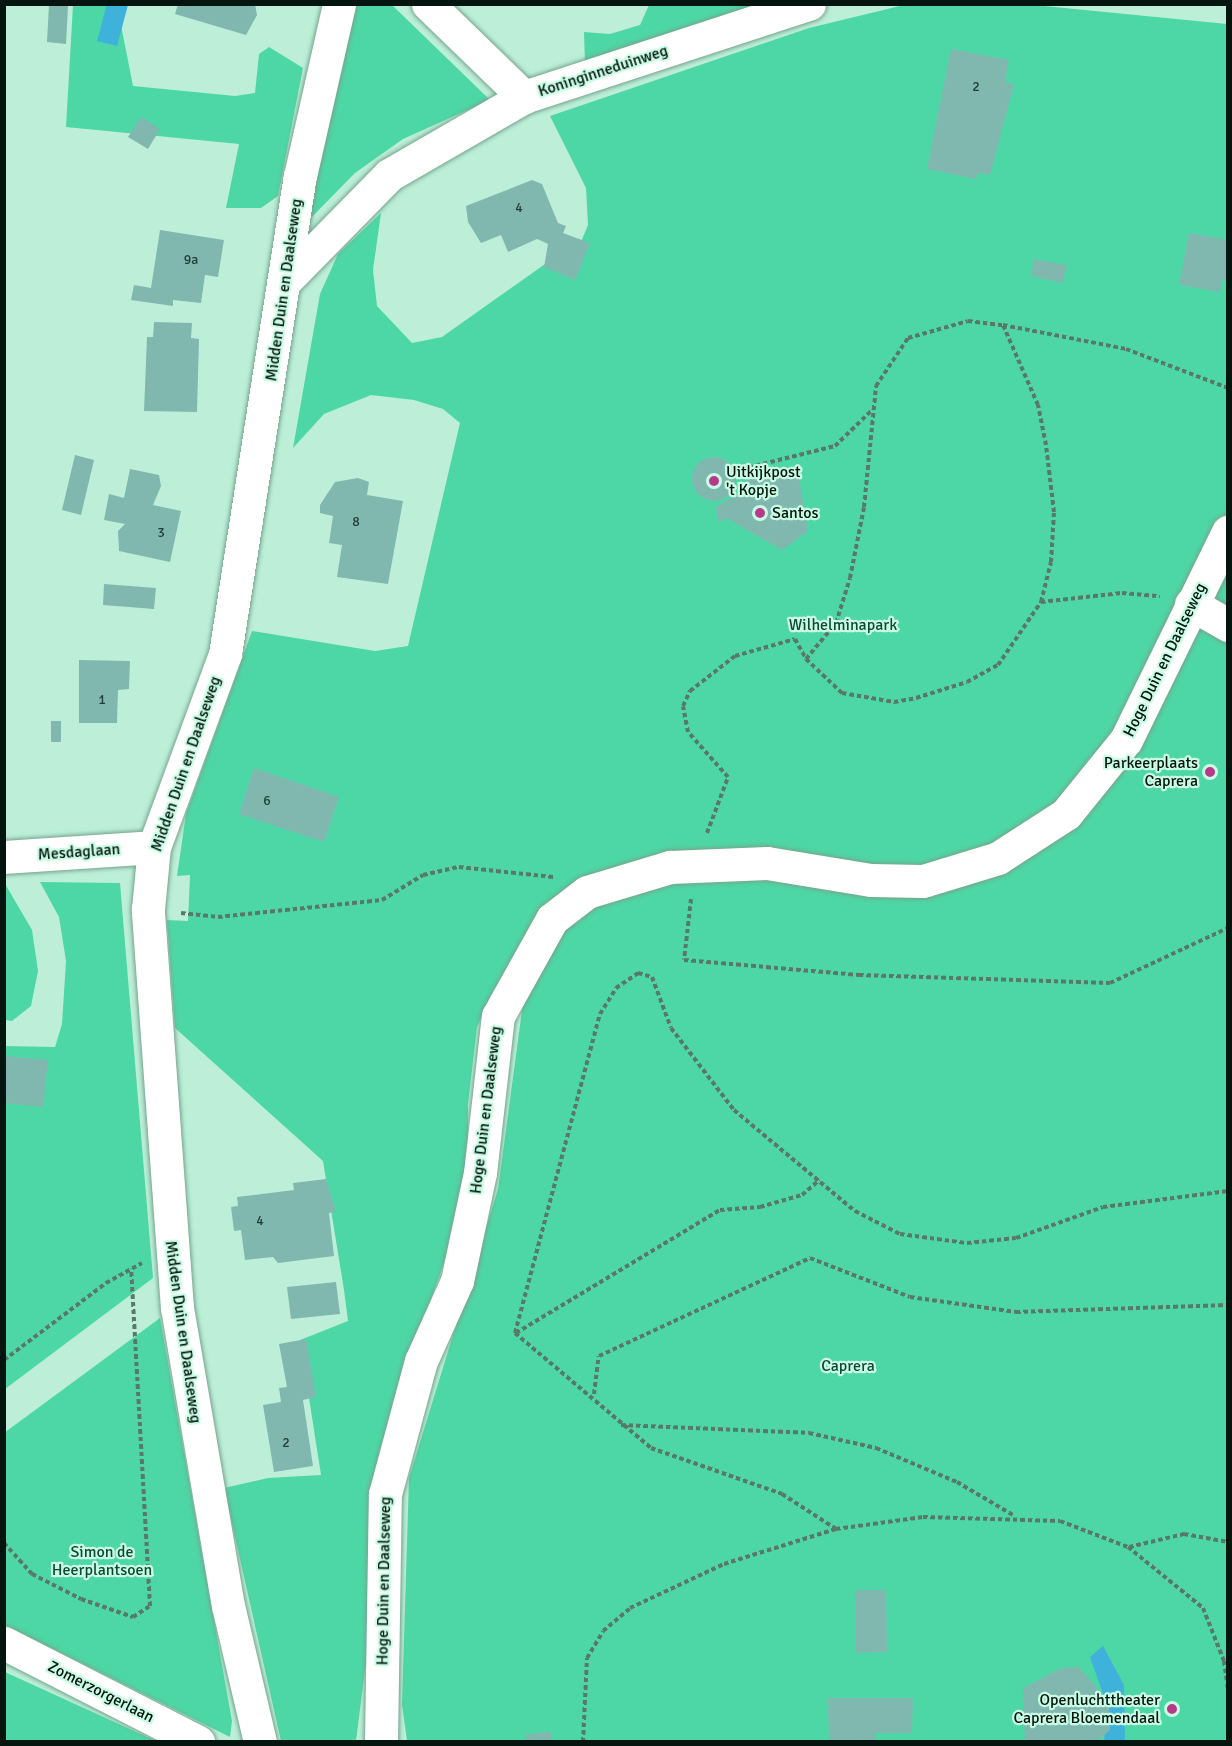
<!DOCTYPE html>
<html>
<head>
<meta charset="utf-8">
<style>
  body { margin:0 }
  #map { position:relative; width:1232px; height:1746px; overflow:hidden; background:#bdefd8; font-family:Signika,sans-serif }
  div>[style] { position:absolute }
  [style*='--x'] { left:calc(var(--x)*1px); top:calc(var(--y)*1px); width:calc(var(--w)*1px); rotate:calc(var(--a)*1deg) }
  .green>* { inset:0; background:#4ed7a6 }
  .water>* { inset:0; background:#3eb2da }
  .building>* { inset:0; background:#80b8b0 }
  .round { border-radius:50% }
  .path>* { height:4px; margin-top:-2px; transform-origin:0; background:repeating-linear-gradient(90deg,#58786a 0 4.5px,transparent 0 7.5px) }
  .roads { filter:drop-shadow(0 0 2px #75a48f) drop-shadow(0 0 2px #75a48f) }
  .minor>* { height:33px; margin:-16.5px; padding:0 16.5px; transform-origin:16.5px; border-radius:16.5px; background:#fff }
  .dots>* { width:16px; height:16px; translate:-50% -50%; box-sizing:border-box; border:3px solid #cafce5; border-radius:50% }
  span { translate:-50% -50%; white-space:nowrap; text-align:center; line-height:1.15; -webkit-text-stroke:4.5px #cafce5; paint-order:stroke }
  .number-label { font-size:14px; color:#223e36 }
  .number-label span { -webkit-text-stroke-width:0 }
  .street-label { font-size:16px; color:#03150e }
  .poi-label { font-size:16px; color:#03150e }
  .left { translate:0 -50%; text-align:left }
  .right { translate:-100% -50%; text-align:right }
  .park-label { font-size:16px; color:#0d4a36 }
  .frame { position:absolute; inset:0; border:6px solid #03150e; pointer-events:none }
</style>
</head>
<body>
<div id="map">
  <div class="green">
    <div style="clip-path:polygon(1024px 4px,1227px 24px,1227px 1741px,407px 1741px,402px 1704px,409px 1478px,498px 1189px,525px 988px,495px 987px,477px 1027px,468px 1104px,468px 1196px,396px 1397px,368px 1534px,368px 1646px,356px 1741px,281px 1741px,224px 1488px,268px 1478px,321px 1475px,300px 1340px,348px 1321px,344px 1290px,323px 1161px,175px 1028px,167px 920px,188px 921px,190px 875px,177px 876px,186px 814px,252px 631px,375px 651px,408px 646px,460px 423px,443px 409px,414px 400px,371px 395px,324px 414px,293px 448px,320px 294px,338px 254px,381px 213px,373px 270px,377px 306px,412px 343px,442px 337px,555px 257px,573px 261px,588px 225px,586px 188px,550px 116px,809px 28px,904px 5px)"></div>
    <div style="clip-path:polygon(73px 5px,117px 5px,133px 86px,235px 96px,255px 93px,259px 54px,269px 47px,303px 68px,278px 196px,261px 208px,226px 208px,239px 144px,66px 127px)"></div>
    <div style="clip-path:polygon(349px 5px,392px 5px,490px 100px,403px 139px,355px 173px,304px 225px)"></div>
    <div style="clip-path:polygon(649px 5px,756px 5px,585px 64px,584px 32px,610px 34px,640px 25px)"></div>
    <div style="clip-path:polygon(4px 882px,32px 930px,38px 971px,31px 1006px,12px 1021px,5px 1020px)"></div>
    <div style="clip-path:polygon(40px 882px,120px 883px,153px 1278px,5px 1389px,5px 1046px,55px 1047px,62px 1024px,66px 961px,59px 917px)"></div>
    <div style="clip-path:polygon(160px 1318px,232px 1721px,230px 1737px,5px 1625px,4px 1433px)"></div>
    <div style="clip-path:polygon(4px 1672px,5px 1672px,156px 1741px,5px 1741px)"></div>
  </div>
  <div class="water">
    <div style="clip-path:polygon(107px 4px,128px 5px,117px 46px,97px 41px)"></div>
    <div style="clip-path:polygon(1103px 1646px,1124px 1685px,1125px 1741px,1104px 1741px,1108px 1708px,1090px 1657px)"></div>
  </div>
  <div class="building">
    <div style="clip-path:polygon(178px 4px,255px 4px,257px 15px,246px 35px,175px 14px)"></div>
    <div style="clip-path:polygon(49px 5px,68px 6px,66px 44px,47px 42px)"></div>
    <div style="clip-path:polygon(951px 49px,1009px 60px,1005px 82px,1014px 84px,990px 175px,978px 173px,976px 179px,927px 169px)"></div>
    <div style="clip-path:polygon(141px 117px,160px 129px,148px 149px,128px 137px)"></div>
    <div style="clip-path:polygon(532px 180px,542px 184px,558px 223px,566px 226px,563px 233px,590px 243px,575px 280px,544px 267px,548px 244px,537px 239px,508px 252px,501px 235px,481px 243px,468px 222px,466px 206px)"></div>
    <div style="clip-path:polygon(160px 230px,224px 240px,218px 277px,205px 275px,201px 303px,173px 300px,173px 306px,131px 300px,134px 285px,151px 288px)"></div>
    <div style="clip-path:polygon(1189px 233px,1228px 240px,1228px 281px,1222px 280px,1220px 292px,1179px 285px)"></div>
    <div style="clip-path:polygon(1034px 259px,1067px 265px,1063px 283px,1031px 276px)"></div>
    <div style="clip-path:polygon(154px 322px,192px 323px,191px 338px,199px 339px,197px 412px,144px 411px,147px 337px,153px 337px)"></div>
    <div style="clip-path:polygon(75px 455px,94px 460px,81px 515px,62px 510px)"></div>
    <div class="round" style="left:692px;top:457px;width:44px;height:44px"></div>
    <div style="clip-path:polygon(784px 468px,785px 475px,798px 472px,808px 531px,782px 550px,728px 519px,718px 521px,716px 507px,748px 488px,743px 482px)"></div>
    <div style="clip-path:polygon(130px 469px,159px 475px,161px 486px,153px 505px,181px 511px,170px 562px,119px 551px,118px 531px,125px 524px,104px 520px,109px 494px,124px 498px)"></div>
    <div style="clip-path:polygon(358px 478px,369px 482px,367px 495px,403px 501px,388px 584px,337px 577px,342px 545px,329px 543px,333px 516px,320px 513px,320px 505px,335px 482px)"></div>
    <div style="clip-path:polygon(104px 584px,156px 588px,154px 609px,103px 605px)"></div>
    <div style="clip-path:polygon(79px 660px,130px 661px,129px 689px,118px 690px,117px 723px,79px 723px)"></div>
    <div style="clip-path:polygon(51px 721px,61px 721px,61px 742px,51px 742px)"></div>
    <div style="clip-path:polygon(254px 768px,339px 797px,324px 842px,239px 814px)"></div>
    <div style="clip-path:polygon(4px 1056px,48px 1060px,43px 1107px,4px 1103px)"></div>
    <div style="clip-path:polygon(326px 1179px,336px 1212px,329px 1213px,334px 1256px,278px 1263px,273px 1257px,245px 1260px,241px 1230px,234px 1231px,231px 1207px,238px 1206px,237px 1197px,294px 1190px,293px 1183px)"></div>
    <div style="clip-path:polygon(336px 1282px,340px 1314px,291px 1319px,287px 1287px)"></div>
    <div style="clip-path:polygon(306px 1339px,316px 1397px,303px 1400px,313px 1466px,274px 1472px,263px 1405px,281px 1402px,279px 1388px,287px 1387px,279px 1344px)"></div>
    <div style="clip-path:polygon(855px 1590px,886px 1590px,887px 1652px,856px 1653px)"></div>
    <div style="clip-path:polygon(1079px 1667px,1109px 1702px,1110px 1730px,1097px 1742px,1025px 1742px,1023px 1688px,1061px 1668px)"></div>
    <div style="clip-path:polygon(828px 1698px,913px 1698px,912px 1733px,876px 1733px,876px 1742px,829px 1742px)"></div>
    <div style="clip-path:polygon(550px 1731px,552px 1742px,525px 1742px,525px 1735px)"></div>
  </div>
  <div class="path">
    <div style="--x:734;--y:471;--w:104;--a:-13.9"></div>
    <div style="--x:835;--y:446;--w:50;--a:-44.2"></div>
    <div style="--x:1041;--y:602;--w:81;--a:-6.3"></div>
    <div style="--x:1122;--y:593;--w:38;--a:5"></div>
    <div style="--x:806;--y:659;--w:47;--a:-50.2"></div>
    <div style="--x:836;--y:623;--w:47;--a:-72.7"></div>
    <div style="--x:850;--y:578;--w:72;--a:-78.8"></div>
    <div style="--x:864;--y:507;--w:122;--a:-84.3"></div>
    <div style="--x:876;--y:386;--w:58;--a:-56.3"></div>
    <div style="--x:908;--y:338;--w:62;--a:-15.8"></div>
    <div style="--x:968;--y:321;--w:35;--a:7"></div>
    <div style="--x:1003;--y:325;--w:125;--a:11"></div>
    <div style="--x:1126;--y:349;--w:109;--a:20.9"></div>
    <div style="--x:707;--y:833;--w:60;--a:-69.4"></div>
    <div style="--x:728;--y:777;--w:60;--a:-131.6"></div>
    <div style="--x:688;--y:732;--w:26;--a:-101"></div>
    <div style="--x:683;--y:706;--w:17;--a:-65"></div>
    <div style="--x:690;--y:691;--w:57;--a:-37.9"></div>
    <div style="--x:735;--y:656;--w:62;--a:-15.8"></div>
    <div style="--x:795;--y:639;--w:23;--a:61"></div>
    <div style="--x:806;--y:659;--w:50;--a:43.4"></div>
    <div style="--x:842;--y:693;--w:53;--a:9.8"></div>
    <div style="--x:894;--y:702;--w:22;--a:-10"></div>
    <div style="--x:916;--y:698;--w:53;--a:-17.4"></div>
    <div style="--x:967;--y:682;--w:35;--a:-29"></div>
    <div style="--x:998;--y:665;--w:76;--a:-55.7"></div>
    <div style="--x:1041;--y:602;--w:41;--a:-76"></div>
    <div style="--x:1051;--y:562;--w:50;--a:-86.6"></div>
    <div style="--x:1054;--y:512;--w:67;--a:-96.8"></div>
    <div style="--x:1046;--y:445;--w:41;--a:-101.3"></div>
    <div style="--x:1038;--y:405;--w:87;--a:-113.6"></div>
    <div style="--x:691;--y:899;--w:61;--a:96.5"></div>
    <div style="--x:684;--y:960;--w:176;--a:4.9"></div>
    <div style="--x:859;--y:975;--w:251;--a:1.8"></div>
    <div style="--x:1110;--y:983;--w:130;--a:-25"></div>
    <div style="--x:181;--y:913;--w:37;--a:6"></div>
    <div style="--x:218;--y:917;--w:165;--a:-5.9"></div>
    <div style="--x:382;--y:900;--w:48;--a:-31.4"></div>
    <div style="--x:423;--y:875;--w:37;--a:-13"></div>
    <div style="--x:459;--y:867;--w:95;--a:6.1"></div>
    <div style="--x:515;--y:1333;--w:330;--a:-75.1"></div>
    <div style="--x:600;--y:1014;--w:31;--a:-58"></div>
    <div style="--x:616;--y:988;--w:27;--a:-34"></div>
    <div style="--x:638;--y:973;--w:15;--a:16"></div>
    <div style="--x:652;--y:977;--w:54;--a:69.6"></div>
    <div style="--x:671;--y:1028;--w:103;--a:52.5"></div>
    <div style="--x:734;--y:1110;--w:158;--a:39.9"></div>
    <div style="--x:855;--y:1211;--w:51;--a:27.1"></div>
    <div style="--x:900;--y:1234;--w:68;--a:7.7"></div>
    <div style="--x:967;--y:1243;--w:49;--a:-5.8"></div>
    <div style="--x:1016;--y:1238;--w:92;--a:-19.6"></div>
    <div style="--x:1103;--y:1207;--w:126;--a:-7.3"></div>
    <div style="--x:515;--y:1333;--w:178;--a:40.2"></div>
    <div style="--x:651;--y:1448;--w:139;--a:19.3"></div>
    <div style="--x:782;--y:1494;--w:64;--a:32.9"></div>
    <div style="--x:516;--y:1333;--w:238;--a:-31.1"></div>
    <div style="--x:720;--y:1210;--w:40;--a:-4.3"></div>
    <div style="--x:760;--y:1207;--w:44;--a:-15.9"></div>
    <div style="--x:802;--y:1195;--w:23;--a:-41"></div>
    <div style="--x:4;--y:1360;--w:128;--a:-37"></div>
    <div style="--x:106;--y:1283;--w:41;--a:-29.1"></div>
    <div style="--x:594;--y:1394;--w:38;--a:-83"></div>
    <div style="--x:599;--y:1356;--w:233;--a:-24.9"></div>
    <div style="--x:810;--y:1258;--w:107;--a:21.3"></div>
    <div style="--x:910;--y:1297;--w:107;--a:8.1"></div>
    <div style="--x:1016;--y:1312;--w:212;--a:-1.9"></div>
    <div style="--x:621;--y:1425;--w:188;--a:2.4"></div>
    <div style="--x:809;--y:1433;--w:69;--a:12.6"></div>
    <div style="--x:876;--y:1448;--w:88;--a:22.8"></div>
    <div style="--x:957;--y:1482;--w:65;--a:30.5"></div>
    <div style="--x:4;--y:1543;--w:42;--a:47.9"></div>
    <div style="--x:32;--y:1574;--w:55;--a:27"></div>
    <div style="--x:81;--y:1599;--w:55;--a:19.1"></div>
    <div style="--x:133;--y:1617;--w:20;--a:-33"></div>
    <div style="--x:150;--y:1606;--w:338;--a:-93.2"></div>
    <div style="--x:1129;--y:1547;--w:57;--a:-13.3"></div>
    <div style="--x:1184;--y:1534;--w:45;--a:10.3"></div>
    <div style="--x:583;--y:1742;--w:84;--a:-87.3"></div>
    <div style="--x:587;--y:1658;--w:31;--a:-59"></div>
    <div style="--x:603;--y:1631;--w:35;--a:-40"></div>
    <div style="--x:630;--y:1608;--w:104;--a:-25.1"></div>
    <div style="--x:724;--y:1564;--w:117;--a:-17.4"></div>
    <div style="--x:836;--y:1529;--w:88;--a:-7.9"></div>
    <div style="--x:923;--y:1517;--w:137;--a:1.7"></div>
    <div style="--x:1060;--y:1521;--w:73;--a:20.9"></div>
    <div style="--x:1128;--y:1547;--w:97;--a:39.1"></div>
    <div style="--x:1203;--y:1608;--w:57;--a:68.4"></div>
    <div style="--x:1224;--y:1661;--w:27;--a:82"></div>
  </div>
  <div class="roads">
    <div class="minor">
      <div style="--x:428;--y:4;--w:134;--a:44.1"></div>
      <div style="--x:285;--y:281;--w:148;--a:-45.5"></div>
      <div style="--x:389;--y:175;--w:156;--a:-30"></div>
      <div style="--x:524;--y:97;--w:300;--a:-18.1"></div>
      <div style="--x:1191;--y:604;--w:43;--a:29.6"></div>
      <div style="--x:4;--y:857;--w:150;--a:-3.8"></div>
      <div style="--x:4;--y:1643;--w:218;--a:27"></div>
      <div style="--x:260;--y:1742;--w:140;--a:-103.2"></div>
      <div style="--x:228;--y:1606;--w:302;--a:-99.7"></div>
      <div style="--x:177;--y:1308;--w:400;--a:-94.2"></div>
      <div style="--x:148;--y:909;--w:62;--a:-84.5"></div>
      <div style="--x:154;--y:847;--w:206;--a:-69.8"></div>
      <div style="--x:225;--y:654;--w:484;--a:-81.1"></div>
      <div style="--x:300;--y:176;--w:176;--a:-77.2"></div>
      <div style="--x:381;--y:1742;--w:248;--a:-89.1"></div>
      <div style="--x:385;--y:1494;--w:138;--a:-74.9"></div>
      <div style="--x:421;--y:1361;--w:88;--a:-65.8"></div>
      <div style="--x:457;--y:1281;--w:110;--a:-78"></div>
      <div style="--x:480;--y:1173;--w:158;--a:-83.5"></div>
      <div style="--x:498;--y:1016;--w:111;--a:-60.9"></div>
      <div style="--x:552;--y:919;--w:44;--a:-37.6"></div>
      <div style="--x:587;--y:892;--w:87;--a:-16.8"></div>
      <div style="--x:670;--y:867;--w:97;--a:-2.4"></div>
      <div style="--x:767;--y:863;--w:105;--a:9.3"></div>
      <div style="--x:871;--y:880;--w:52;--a:1.1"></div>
      <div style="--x:923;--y:881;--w:78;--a:-17"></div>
      <div style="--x:998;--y:858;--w:81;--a:-32.9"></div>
      <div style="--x:1066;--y:814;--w:95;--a:-51"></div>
      <div style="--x:1126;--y:740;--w:232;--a:-63.9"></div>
    </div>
  </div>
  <div class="dots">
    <div style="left:714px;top:481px;background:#b73a89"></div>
    <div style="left:760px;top:513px;background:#b73a89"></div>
    <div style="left:1210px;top:772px;background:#b73a89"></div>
    <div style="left:1172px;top:1709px;background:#b73a89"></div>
  </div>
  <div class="number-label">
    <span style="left:976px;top:87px">2</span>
    <span style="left:519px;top:208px">4</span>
    <span style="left:191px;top:260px">9a</span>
    <span style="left:356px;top:522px">8</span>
    <span style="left:161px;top:533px">3</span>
    <span style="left:102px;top:700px">1</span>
    <span style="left:267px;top:801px">6</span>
    <span style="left:260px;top:1221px">4</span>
    <span style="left:286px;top:1443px">2</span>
  </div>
  <div class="street-label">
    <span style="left:603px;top:71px;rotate:-18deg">Koninginneduinweg</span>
    <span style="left:284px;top:290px;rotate:-82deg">Midden Duin en Daalseweg</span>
    <span style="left:1165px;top:660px;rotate:-64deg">Hoge Duin en Daalseweg</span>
    <span style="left:186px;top:764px;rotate:-71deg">Midden Duin en Daalseweg</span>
    <span style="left:79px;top:852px;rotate:-4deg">Mesdaglaan</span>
    <span style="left:486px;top:1110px;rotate:-83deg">Hoge Duin en Daalseweg</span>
    <span style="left:183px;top:1332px;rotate:82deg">Midden Duin en Daalseweg</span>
    <span style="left:384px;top:1581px;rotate:-89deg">Hoge Duin en Daalseweg</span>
    <span style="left:101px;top:1692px;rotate:27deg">Zomerzorgerlaan</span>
  </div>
  <div class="poi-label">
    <span class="left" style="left:726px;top:481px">Uitkijkpost<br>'t Kopje</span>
    <span class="left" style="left:772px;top:513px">Santos</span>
    <span class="right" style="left:1198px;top:772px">Parkeerplaats<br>Caprera</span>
    <span class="right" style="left:1160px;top:1709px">Openluchttheater<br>Caprera Bloemendaal</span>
  </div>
  <div class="park-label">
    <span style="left:843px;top:625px">Wilhelminapark</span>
    <span style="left:848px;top:1366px">Caprera</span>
    <span style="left:102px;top:1561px">Simon de<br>Heerplantsoen</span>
  </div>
  <div class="frame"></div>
</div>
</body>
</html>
